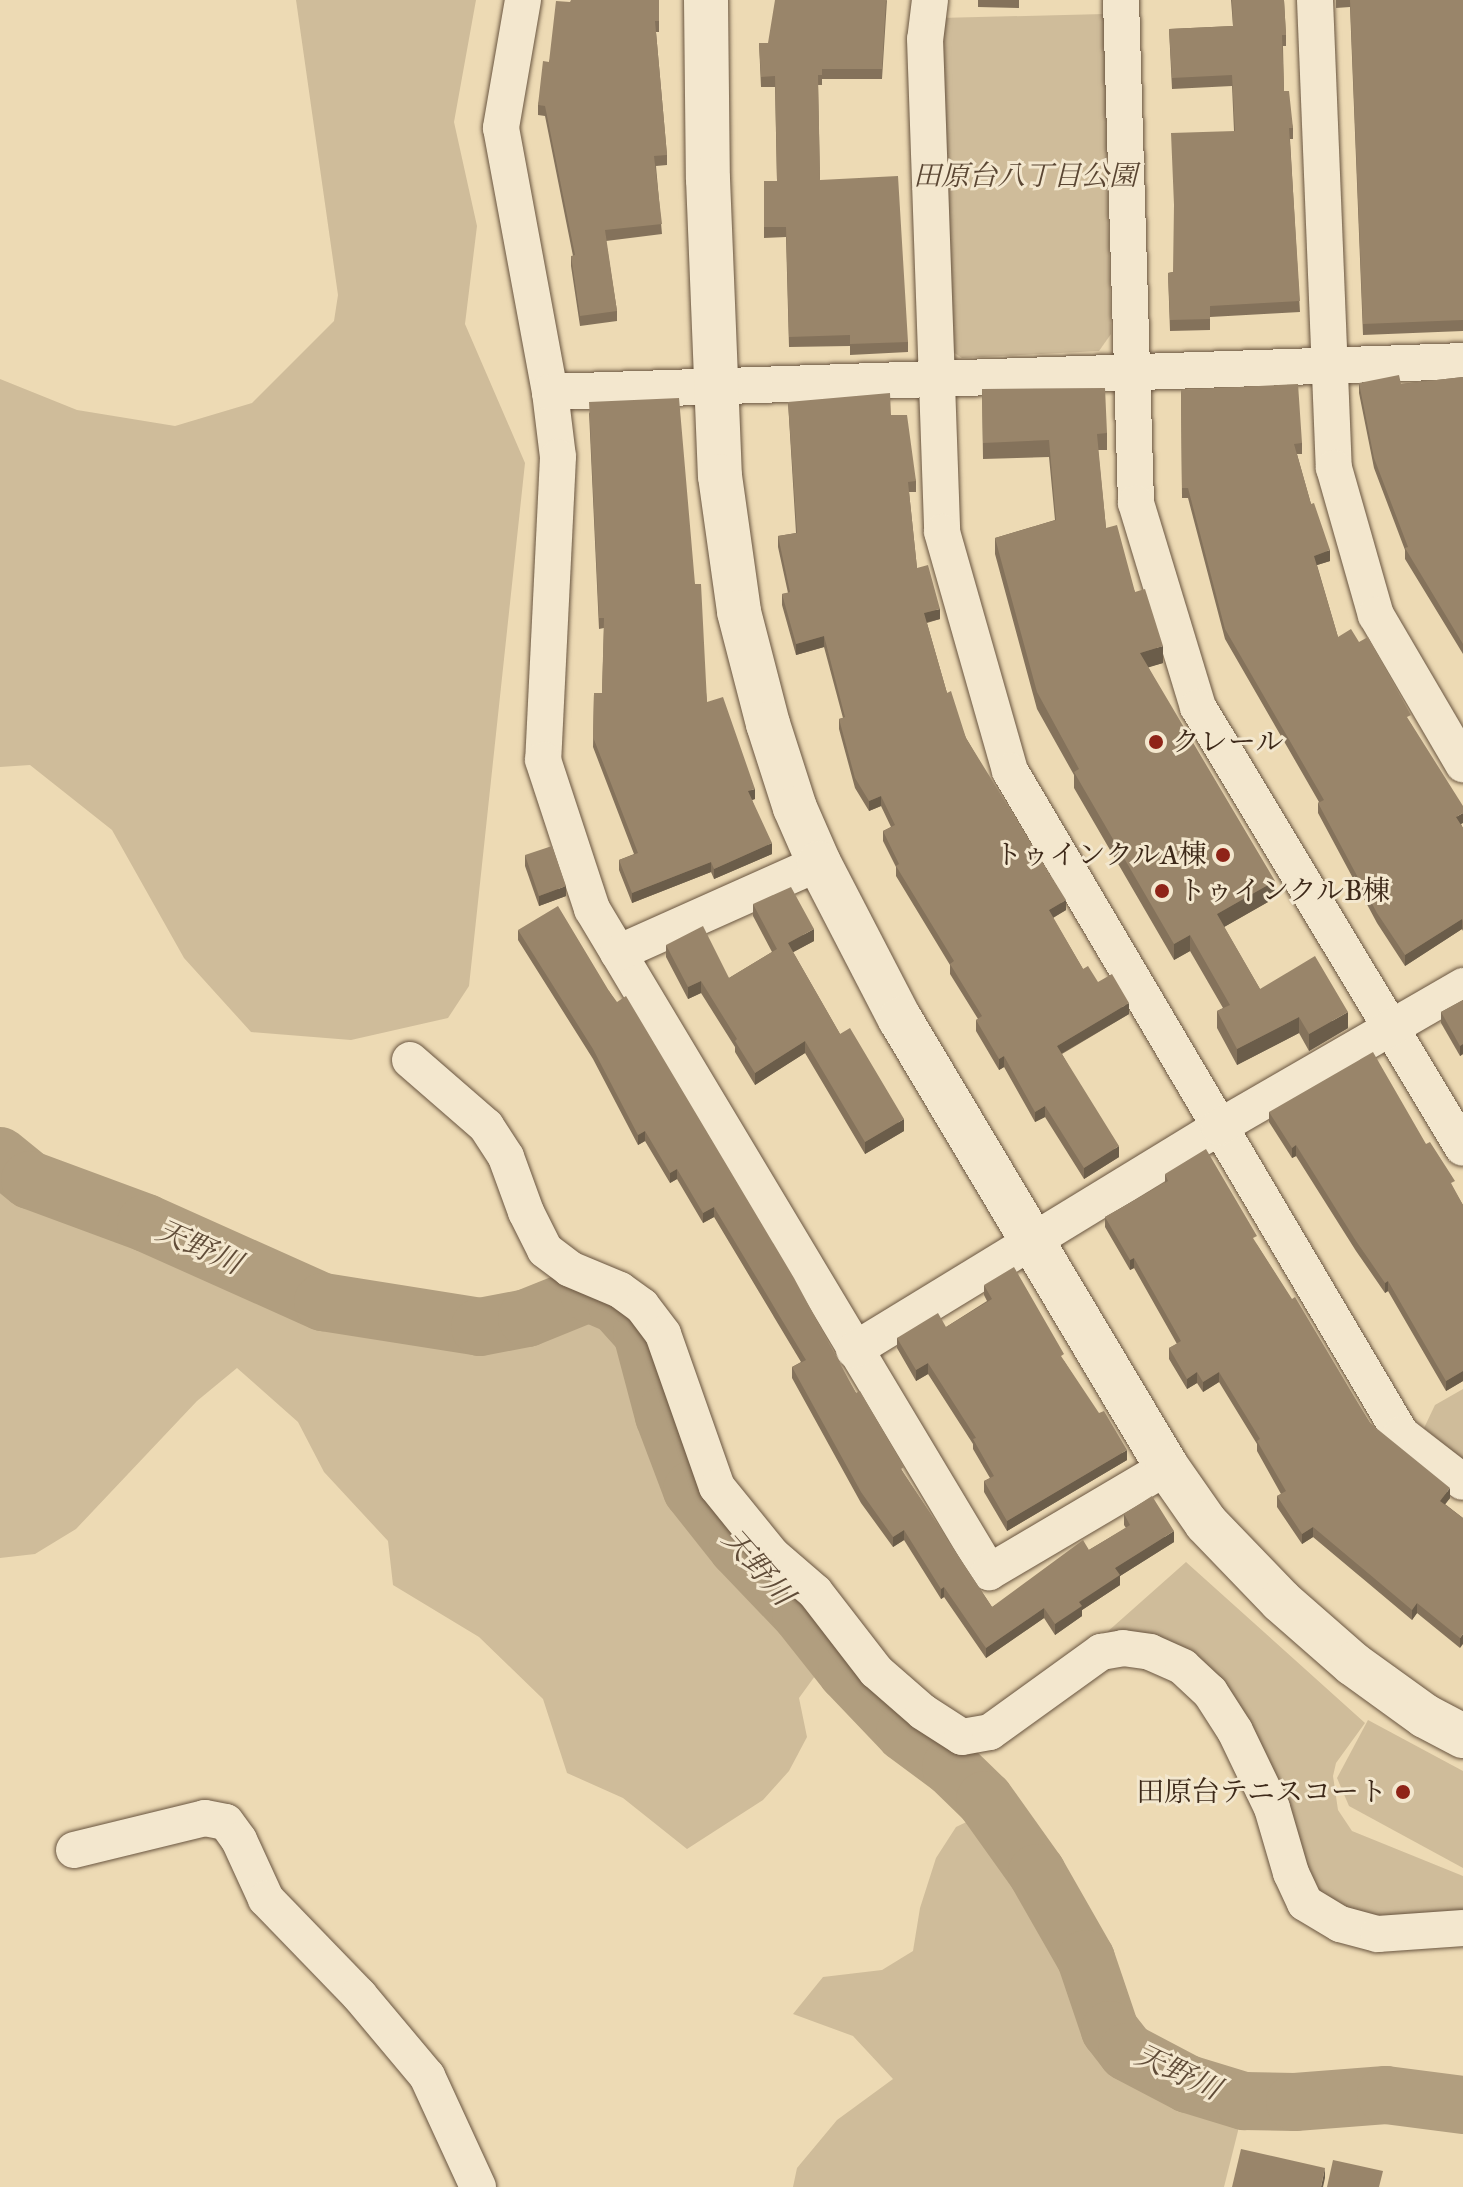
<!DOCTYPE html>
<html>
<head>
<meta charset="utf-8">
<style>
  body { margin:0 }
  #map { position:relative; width:1463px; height:2187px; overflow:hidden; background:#eddab4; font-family:"IM FELL Great Primer","Noto Serif JP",serif }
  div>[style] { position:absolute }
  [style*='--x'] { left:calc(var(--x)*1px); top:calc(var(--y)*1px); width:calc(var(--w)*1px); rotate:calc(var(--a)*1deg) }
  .green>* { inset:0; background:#cfbc9a }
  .river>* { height:58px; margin:-29px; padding:0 29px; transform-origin:29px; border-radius:29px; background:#b19e7f }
  .roads { filter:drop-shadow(0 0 2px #695540) drop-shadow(0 0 2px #695540) }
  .street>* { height:36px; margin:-18px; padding:0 18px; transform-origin:18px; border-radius:18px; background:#f3e7ce }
  .secondary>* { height:44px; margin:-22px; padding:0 22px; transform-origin:22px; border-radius:22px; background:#f3e7ce }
  .wall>* { inset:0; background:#84725b }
  .shaded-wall>* { inset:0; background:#6b5d4a }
  .building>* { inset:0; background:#99856a }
  .dots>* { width:22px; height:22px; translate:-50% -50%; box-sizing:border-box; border:4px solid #f3e7ce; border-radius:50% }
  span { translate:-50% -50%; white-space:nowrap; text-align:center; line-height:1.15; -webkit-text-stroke:6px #f3e7ce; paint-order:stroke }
  .park-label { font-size:28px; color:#5a4633; font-style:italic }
  .poi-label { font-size:28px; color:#3d2919 }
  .left { translate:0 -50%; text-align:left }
  .right { translate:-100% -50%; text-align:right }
  .water-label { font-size:30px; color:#604c38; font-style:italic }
</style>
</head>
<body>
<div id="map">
  <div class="green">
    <div style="clip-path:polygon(296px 0,476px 0,454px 122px,477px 226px,465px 324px,525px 463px,469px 986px,448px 1018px,351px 1040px,251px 1032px,184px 958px,112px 830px,30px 765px,0 767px,0 379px,77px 410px,175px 426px,252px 403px,334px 321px,338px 295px)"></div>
    <div style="clip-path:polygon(1104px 14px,1111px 334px,1099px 351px,962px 358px,947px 348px,939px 18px)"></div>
    <div style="clip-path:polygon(0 1152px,42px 1166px,119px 1206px,228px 1274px,253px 1298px,344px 1326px,437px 1339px,509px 1339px,573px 1304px,615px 1314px,688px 1506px,713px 1531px,750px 1584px,792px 1625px,815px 1676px,799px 1698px,807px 1737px,789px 1771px,763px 1800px,687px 1849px,623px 1798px,567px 1773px,543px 1699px,479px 1637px,393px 1585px,388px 1541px,324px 1472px,298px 1422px,237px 1368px,197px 1401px,76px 1529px,35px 1554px,0 1558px)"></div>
    <div style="clip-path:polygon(1463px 1389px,1463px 1460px,1424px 1428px,1435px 1405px)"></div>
    <div style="clip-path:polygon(1186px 1562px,1365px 1723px,1336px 1763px,1333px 1776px,1338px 1810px,1352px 1831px,1463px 1876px,1463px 1917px,1362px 1919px,1312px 1890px,1254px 1736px,1106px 1633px)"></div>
    <div style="clip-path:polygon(1368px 1720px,1463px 1771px,1463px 1868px,1349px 1806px,1337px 1778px)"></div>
    <div style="clip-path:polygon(979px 1816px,1032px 1829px,1074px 1890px,1116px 1999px,1139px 2047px,1236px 2089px,1238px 2131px,1224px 2187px,793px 2187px,797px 2168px,837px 2120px,893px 2079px,853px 2036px,793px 2014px,823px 1977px,882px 1970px,913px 1951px,920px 1908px,936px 1858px,956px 1827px)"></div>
  </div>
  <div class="river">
    <div style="--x:0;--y:1156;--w:38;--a:39"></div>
    <div style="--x:30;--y:1180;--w:124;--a:20.3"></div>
    <div style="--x:146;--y:1223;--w:194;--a:24.1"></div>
    <div style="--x:323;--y:1302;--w:159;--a:9"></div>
    <div style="--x:480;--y:1327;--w:48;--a:-10.8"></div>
    <div style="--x:527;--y:1318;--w:67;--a:-22"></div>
    <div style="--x:589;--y:1293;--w:30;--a:23"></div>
    <div style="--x:617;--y:1305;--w:38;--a:48"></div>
    <div style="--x:642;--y:1333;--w:86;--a:75.2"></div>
    <div style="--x:664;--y:1416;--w:79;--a:69.3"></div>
    <div style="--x:692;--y:1490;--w:74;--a:51.6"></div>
    <div style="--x:738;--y:1548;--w:91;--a:46.3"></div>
    <div style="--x:801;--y:1614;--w:74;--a:51.6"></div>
    <div style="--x:847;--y:1672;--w:84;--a:46.4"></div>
    <div style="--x:905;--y:1733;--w:57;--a:36.5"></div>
    <div style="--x:951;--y:1767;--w:47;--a:44.1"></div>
    <div style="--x:985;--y:1800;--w:90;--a:54.5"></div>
    <div style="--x:1037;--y:1873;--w:99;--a:60.3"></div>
    <div style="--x:1086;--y:1959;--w:75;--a:71.3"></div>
    <div style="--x:1110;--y:2030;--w:28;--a:52"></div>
    <div style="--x:1127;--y:2052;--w:69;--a:27.7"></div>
    <div style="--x:1188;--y:2084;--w:59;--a:16.9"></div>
    <div style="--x:1244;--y:2101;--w:51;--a:1.1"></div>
    <div style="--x:1295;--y:2102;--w:91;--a:-4.4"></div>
    <div style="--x:1386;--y:2095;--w:78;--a:7.4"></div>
  </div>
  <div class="roads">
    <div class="street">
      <div style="--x:523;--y:0;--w:130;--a:99.8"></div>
      <div style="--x:501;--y:128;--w:269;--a:79.5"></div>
      <div style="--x:550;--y:392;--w:65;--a:83"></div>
      <div style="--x:558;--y:457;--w:303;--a:92.8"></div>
      <div style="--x:543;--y:760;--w:157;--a:71.8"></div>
      <div style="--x:592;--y:909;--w:773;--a:59.09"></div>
      <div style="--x:989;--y:1572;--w:207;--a:-30.5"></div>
      <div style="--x:930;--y:0;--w:39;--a:97"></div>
      <div style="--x:925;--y:39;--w:493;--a:88"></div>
      <div style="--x:942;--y:532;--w:248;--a:74.1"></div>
      <div style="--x:1010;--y:771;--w:770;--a:59.47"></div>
      <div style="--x:1401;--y:1434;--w:78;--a:37.7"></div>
      <div style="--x:1121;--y:0;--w:503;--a:88.29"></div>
      <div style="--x:1136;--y:503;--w:213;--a:73.1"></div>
      <div style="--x:1198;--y:707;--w:514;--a:59"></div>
      <div style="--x:1315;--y:0;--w:468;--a:87.7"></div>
      <div style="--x:1334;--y:468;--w:153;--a:74.1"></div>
      <div style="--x:1376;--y:615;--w:173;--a:59.7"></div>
      <div style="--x:550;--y:392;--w:914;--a:-1.94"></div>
      <div style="--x:618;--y:953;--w:220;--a:-24.1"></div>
      <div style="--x:410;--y:1060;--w:101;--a:41"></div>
      <div style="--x:486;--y:1126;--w:37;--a:57"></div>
      <div style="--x:506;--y:1157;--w:59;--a:70"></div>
      <div style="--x:526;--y:1212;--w:42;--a:63.4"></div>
      <div style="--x:545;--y:1250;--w:31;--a:37"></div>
      <div style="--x:570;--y:1269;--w:54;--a:22.8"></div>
      <div style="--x:620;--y:1290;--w:27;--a:36"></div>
      <div style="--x:642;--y:1306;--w:35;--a:53"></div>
      <div style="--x:663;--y:1334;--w:162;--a:70.6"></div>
      <div style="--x:717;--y:1487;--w:87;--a:51"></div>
      <div style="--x:772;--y:1555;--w:57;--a:40.7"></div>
      <div style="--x:815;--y:1592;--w:100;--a:52.3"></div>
      <div style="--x:876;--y:1671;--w:62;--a:41.1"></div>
      <div style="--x:923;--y:1712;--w:46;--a:32.7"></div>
      <div style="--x:962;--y:1737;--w:28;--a:-10"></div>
      <div style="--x:990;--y:1732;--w:137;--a:-35.8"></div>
      <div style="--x:1101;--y:1652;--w:22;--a:-10"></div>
      <div style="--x:1123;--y:1648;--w:27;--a:8"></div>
      <div style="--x:1150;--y:1652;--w:36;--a:24"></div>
      <div style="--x:1183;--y:1667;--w:37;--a:43"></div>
      <div style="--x:1210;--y:1692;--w:46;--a:57.3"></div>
      <div style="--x:1235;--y:1731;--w:85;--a:64.3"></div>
      <div style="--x:1272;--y:1808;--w:68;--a:73.7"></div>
      <div style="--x:1291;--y:1873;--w:33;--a:65"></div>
      <div style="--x:1305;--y:1903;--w:41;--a:31"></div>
      <div style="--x:1340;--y:1924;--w:39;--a:15"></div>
      <div style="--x:1378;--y:1934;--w:85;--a:-4"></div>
      <div style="--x:854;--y:1350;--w:428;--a:-31.4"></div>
      <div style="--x:1219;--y:1127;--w:282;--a:-30"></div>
      <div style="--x:74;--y:1850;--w:135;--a:-13.7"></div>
      <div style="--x:205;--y:1818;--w:21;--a:11"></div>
      <div style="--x:226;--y:1822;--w:22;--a:54"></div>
      <div style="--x:239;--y:1840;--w:65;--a:65.4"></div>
      <div style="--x:266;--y:1899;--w:134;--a:45.9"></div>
      <div style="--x:359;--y:1995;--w:106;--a:50"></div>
      <div style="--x:427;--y:2076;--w:122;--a:65.3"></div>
    </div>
    <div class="secondary">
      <div style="--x:706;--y:0;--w:179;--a:89.4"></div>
      <div style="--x:708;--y:179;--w:297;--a:87.7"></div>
      <div style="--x:720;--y:476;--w:137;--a:82"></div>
      <div style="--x:739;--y:612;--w:116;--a:75.5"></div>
      <div style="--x:768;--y:724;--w:88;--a:72.2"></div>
      <div style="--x:795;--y:808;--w:60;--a:66.4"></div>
      <div style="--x:819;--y:863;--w:176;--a:62.6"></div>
      <div style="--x:900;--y:1019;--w:522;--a:59.21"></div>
      <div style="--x:1167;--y:1467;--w:68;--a:55.1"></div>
      <div style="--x:1206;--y:1523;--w:108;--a:46.1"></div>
      <div style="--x:1281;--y:1601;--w:96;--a:41.2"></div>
      <div style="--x:1353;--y:1664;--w:89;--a:35.8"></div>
      <div style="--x:1425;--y:1716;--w:43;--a:27.8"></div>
    </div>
  </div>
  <div class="wall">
    <div style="clip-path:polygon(659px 0,659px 32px,656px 32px,667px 155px,667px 165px,656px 166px,662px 234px,606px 241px,617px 311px,617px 321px,580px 326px,571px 266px,571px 256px,573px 256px,545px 116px,538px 115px,538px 105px,549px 62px,570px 2px)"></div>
    <div style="clip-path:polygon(887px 0,882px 79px,822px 79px,822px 85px,818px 85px,820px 180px,908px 342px,908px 352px,850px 355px,850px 346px,789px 347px,786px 237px,764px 238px,764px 181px,777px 181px,775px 87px,761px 87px,759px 43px,768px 43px)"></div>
    <div style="clip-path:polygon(978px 0,1019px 0,1019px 8px,978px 7px)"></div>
    <div style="clip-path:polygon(1231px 0,1284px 0,1286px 35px,1286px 46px,1283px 46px,1284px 91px,1293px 128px,1293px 139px,1290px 139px,1300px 312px,1210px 317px,1210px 330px,1170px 331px,1168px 273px,1173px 272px,1234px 131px,1232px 86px,1172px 89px,1169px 29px,1233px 26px)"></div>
    <div style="clip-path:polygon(1336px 0,1463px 0,1463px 331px,1363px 335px,1350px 7px,1336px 8px)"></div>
    <div style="clip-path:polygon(1463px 377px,1463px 654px,1405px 559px,1405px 550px,1374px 468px,1359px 393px,1359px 383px,1401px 384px)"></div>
    <div style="clip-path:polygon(982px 389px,1107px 433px,1107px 450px,1098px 450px,1106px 528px,1135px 592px,1163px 663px,1148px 667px,1275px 898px,1224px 927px,1260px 989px,1348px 1028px,1309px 1051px,1299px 1033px,1237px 1065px,1217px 1028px,1217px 1011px,1223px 1008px,1190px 951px,1174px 960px,1074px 788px,1074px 775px,1037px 709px,995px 554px,995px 538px,1055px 520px,1049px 457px,983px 459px)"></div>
    <div style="clip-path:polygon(1181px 390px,1302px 443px,1302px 454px,1297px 454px,1311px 504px,1330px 561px,1317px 565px,1338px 637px,1411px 724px,1463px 828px,1463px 931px,1462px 929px,1405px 966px,1377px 923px,1318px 813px,1318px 803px,1319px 802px,1225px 639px,1188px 498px,1182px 498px)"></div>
    <div style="clip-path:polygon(788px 402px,891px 415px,916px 481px,916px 492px,909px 492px,917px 568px,940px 619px,927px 623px,947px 693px,966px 738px,1066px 910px,1053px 918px,1083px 969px,1129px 1014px,1062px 1054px,1119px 1157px,1084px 1179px,1045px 1117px,1035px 1122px,1004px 1067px,999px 1070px,976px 1031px,976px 1020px,978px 1019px,950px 974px,950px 965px,896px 876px,896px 867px,883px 841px,883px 831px,891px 827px,881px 806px,869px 811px,855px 788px,839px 729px,839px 719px,843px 718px,824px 647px,796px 655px,782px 605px,782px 594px,788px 593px,778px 547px,778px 536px,796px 533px)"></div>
    <div style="clip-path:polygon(589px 412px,695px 584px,707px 702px,755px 799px,752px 800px,772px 854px,714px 879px,711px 872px,632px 903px,619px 870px,619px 860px,634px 854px,593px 747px,594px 693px,602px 693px,604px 628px,599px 629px)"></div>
    <div style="clip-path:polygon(525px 855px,566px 896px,539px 906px,525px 866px)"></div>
    <div style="clip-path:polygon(753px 904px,814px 941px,793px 952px,840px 1034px,904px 1131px,865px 1154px,805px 1053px,755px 1085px,735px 1052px,735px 1047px,701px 993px,688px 999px,666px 957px,666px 945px,729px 978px,772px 952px,753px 916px)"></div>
    <div style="clip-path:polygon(518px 930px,609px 991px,856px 1393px,904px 1474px,992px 1607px,1126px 1528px,1124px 1525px,1124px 1514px,1174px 1542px,1120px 1576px,1120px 1585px,1082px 1610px,1082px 1616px,1055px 1635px,1044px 1618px,986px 1658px,944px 1597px,941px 1599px,904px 1540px,893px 1547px,861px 1503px,792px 1378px,792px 1367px,801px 1362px,714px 1217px,703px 1223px,677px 1179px,670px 1183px,645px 1141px,638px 1145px,593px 1059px,518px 940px)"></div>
    <div style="clip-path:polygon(1463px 1000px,1463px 1054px,1460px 1056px,1441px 1023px,1441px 1012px)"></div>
    <div style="clip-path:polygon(1269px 1112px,1426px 1144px,1463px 1205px,1463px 1381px,1446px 1391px,1388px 1291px,1385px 1293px,1356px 1251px,1296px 1156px,1292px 1158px,1269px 1122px)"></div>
    <div style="clip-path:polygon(1165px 1174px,1257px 1245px,1370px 1423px,1450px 1498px,1445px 1504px,1463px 1518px,1460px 1648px,1417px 1613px,1412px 1620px,1313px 1537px,1302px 1544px,1277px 1507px,1277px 1496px,1281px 1494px,1257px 1451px,1257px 1444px,1219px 1382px,1203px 1392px,1197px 1383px,1187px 1389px,1169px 1359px,1169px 1348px,1177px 1344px,1134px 1268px,1130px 1270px,1105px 1227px,1105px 1217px,1165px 1183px)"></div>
    <div style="clip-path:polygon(984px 1285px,1064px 1361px,1127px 1460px,1007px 1531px,984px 1492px,984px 1481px,990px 1478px,973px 1449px,973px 1444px,928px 1374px,916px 1381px,897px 1348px,897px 1338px,946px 1327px,987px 1301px,984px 1295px)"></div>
  </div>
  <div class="shaded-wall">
    <div style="clip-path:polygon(1330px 550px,1330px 561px,1314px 566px,1314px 556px)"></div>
    <div style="clip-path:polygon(940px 609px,940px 619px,924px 623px,924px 613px)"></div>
    <div style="clip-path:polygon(824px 636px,824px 647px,796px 655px,796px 644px)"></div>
    <div style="clip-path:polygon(1163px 646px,1163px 663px,1140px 670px,1140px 653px)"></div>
    <div style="clip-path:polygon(755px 789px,755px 799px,748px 801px,748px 791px)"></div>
    <div style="clip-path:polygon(881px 796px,881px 806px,869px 811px,869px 801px)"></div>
    <div style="clip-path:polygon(1463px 813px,1463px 823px,1456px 827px,1456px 817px)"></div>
    <div style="clip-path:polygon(772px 843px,772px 854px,714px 879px,714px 869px)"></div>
    <div style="clip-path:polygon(711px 862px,711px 872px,632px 903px,632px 893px)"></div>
    <div style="clip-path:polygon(1275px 881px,1275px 898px,1217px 931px,1217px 914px)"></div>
    <div style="clip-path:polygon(566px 886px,566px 896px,539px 906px,539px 896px)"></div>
    <div style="clip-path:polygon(1066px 900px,1066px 910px,1049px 920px,1049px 910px)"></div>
    <div style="clip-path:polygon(1462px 919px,1462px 929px,1405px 966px,1405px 955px)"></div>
    <div style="clip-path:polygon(814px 929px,814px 941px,788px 955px,788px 943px)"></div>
    <div style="clip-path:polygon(1190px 935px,1190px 951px,1174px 960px,1174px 944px)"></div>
    <div style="clip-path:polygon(701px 981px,701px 993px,688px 999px,688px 987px)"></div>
    <div style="clip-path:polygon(1129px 1003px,1129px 1014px,1057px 1056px,1057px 1046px)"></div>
    <div style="clip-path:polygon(1348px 1012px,1348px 1028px,1309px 1051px,1309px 1034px)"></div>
    <div style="clip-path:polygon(1299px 1017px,1299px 1033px,1237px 1065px,1237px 1049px)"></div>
    <div style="clip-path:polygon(805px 1041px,805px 1053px,755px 1085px,755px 1073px)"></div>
    <div style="clip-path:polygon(1463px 1044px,1463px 1054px,1460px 1056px,1460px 1046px)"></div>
    <div style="clip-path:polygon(1004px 1056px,1004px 1067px,999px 1070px,999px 1059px)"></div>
    <div style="clip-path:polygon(1045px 1106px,1045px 1117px,1035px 1122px,1035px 1112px)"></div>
    <div style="clip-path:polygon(904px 1119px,904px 1131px,865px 1154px,865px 1142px)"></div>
    <div style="clip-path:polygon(645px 1131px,645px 1141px,638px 1145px,638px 1135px)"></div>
    <div style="clip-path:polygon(1296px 1145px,1296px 1156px,1292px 1158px,1292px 1148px)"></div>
    <div style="clip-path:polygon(1119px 1146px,1119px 1157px,1084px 1179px,1084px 1168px)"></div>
    <div style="clip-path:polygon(677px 1169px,677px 1179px,670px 1183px,670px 1173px)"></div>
    <div style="clip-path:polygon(714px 1207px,714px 1217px,703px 1223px,703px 1213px)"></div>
    <div style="clip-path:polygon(1134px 1258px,1134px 1268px,1130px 1270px,1130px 1260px)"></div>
    <div style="clip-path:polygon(1388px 1281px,1388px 1291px,1385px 1293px,1385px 1283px)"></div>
    <div style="clip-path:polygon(928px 1363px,928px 1374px,916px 1381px,916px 1370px)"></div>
    <div style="clip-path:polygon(1463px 1371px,1463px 1381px,1446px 1391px,1446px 1381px)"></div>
    <div style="clip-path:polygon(1197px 1372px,1197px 1383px,1187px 1389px,1187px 1379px)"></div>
    <div style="clip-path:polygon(1219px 1372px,1219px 1382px,1203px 1392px,1203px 1382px)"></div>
    <div style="clip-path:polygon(1127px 1450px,1127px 1460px,1007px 1531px,1007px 1521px)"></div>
    <div style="clip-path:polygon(1450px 1488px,1450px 1498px,1440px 1511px,1440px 1501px)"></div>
    <div style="clip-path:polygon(1313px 1527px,1313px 1537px,1302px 1544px,1302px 1534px)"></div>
    <div style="clip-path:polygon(904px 1530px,904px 1540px,893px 1547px,893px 1537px)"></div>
    <div style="clip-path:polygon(1174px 1531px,1174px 1542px,1120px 1576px,1120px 1585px,1082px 1610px,1082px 1616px,1055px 1635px,1055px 1624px,1115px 1568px)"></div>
    <div style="clip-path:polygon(944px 1587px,944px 1597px,941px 1599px,941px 1589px)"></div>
    <div style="clip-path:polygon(1417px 1603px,1417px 1613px,1412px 1620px,1412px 1610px)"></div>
    <div style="clip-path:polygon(1044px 1608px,1044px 1618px,986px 1658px,986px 1648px)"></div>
    <div style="clip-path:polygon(1463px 1634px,1463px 1644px,1460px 1648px,1460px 1638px)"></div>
    <div style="clip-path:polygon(1325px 2168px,1325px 2178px,1323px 2187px,1321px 2187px)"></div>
  </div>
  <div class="building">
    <div style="clip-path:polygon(571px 0,659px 0,659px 21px,655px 21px,667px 155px,654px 156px,662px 224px,605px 230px,617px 311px,580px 316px,571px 256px,575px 255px,545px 106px,538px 105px,543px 61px,549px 62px,556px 1px,570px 2px)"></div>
    <div style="clip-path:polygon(775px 0,886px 0,882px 69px,822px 69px,822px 75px,818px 75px,820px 180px,898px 176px,908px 342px,850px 344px,850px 335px,789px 337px,786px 227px,764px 227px,764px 181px,777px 181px,775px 76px,761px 77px,759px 43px,768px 43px)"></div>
    <div style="clip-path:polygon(1232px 0,1284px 0,1286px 35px,1282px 35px,1284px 91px,1289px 91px,1293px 128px,1289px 128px,1300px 301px,1210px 306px,1210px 319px,1170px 320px,1168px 273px,1173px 272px,1174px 205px,1171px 133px,1235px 131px,1232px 75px,1172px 78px,1169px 29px,1233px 26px)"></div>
    <div style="clip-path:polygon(1350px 0,1463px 0,1463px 320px,1363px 324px)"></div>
    <div style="clip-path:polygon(1399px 375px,1401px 384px,1463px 377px,1463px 644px,1405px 548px,1408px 547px,1374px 458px,1359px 383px)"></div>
    <div style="clip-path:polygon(1298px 384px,1302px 443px,1294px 444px,1311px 504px,1314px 503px,1330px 550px,1314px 556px,1338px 637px,1351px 629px,1359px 642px,1368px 637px,1411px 715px,1407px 717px,1463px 806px,1463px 813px,1456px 817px,1463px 828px,1463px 921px,1462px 919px,1405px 955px,1377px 913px,1318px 803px,1324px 800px,1225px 629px,1188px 488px,1182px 488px,1181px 390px)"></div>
    <div style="clip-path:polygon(1105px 388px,1107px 433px,1097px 434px,1106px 528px,1117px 525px,1135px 592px,1145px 589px,1163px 646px,1140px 653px,1275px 881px,1217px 914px,1260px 989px,1315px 956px,1348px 1012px,1309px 1034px,1299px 1017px,1237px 1049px,1217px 1011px,1230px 1005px,1190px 935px,1174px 944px,1074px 772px,1079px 769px,1037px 692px,995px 538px,1056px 520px,1049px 440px,983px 443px,982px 389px)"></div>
    <div style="clip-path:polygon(890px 393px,891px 415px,907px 415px,916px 481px,908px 482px,917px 568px,928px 565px,940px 609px,924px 613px,947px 693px,951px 691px,966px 738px,1066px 900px,1049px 910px,1083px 969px,1088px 966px,1098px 982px,1112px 974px,1129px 1003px,1057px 1046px,1119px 1146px,1084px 1168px,1045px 1106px,1035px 1112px,1004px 1056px,999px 1059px,976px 1020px,982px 1016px,950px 964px,954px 961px,896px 866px,899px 864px,883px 831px,895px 825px,881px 796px,869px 801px,855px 778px,839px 719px,845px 717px,824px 636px,796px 644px,782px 594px,790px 592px,778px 536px,797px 533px,788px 402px)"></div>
    <div style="clip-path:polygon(679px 398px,695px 584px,701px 584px,707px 702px,723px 697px,755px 789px,748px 791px,772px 843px,714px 869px,711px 862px,632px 893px,619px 860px,638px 853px,593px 737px,594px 693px,602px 693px,604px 618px,599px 618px,589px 402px)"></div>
    <div style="clip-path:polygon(552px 846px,566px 886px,539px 896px,525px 855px)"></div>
    <div style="clip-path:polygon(791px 887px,814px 929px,788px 943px,840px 1034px,850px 1028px,904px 1119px,865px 1142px,805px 1041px,755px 1073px,735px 1041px,737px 1039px,701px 981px,688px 987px,666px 945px,703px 926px,729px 978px,777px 949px,753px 904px)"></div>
    <div style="clip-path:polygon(558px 906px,609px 991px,617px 1002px,626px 996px,794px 1278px,856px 1393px,860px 1391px,904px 1467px,901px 1469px,992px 1607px,1083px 1540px,1089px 1550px,1130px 1525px,1124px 1514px,1152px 1496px,1174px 1531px,1115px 1568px,1120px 1575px,1079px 1602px,1082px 1606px,1055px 1624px,1044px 1608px,986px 1648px,944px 1587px,941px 1589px,904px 1530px,893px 1537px,861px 1492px,792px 1367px,806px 1360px,714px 1207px,703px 1213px,677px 1169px,670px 1173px,645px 1131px,638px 1135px,593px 1049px,518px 930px)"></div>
    <div style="clip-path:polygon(1463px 1000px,1463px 1044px,1460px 1046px,1441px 1012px)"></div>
    <div style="clip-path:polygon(1373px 1052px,1426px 1144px,1430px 1142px,1455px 1181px,1451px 1183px,1463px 1205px,1463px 1371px,1446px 1381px,1388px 1281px,1385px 1283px,1356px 1241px,1296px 1145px,1292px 1148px,1269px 1112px)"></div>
    <div style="clip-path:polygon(1206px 1149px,1257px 1236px,1253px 1238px,1292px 1299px,1295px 1297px,1370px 1423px,1450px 1488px,1440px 1501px,1463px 1518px,1463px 1634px,1460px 1638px,1417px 1603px,1412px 1610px,1313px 1527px,1302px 1534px,1277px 1496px,1286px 1491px,1257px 1441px,1260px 1439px,1219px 1372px,1203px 1382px,1197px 1372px,1187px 1379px,1169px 1348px,1181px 1341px,1134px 1258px,1130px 1260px,1105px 1217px,1168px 1181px,1165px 1174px)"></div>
    <div style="clip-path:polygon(1014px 1267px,1064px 1354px,1061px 1356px,1099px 1413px,1104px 1411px,1127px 1450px,1007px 1521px,984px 1481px,994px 1476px,973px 1439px,976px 1438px,928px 1363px,916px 1370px,897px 1338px,938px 1313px,946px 1327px,992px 1299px,984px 1285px)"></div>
    <div style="clip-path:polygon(1241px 2149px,1325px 2168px,1321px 2187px,1232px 2187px)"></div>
    <div style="clip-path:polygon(1333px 2160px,1383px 2171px,1379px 2187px,1327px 2187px)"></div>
  </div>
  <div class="dots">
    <div style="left:1156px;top:742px;background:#8f2418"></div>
    <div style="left:1223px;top:855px;background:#8f2418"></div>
    <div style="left:1162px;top:891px;background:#8f2418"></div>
    <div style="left:1403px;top:1792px;background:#8f2418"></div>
  </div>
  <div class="park-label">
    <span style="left:1025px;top:176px">田原台八丁目公園</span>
  </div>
  <div class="poi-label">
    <span class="left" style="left:1172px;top:742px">クレール</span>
    <span class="right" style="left:1207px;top:855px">トゥインクルA棟</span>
    <span class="left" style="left:1178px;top:891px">トゥインクルB棟</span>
    <span class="right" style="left:1387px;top:1792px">田原台テニスコート</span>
  </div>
  <div class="water-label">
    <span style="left:199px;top:1247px;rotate:24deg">天野川</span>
    <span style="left:758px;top:1567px;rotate:49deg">天野川</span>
    <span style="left:1178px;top:2072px;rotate:25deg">天野川</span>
  </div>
</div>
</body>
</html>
